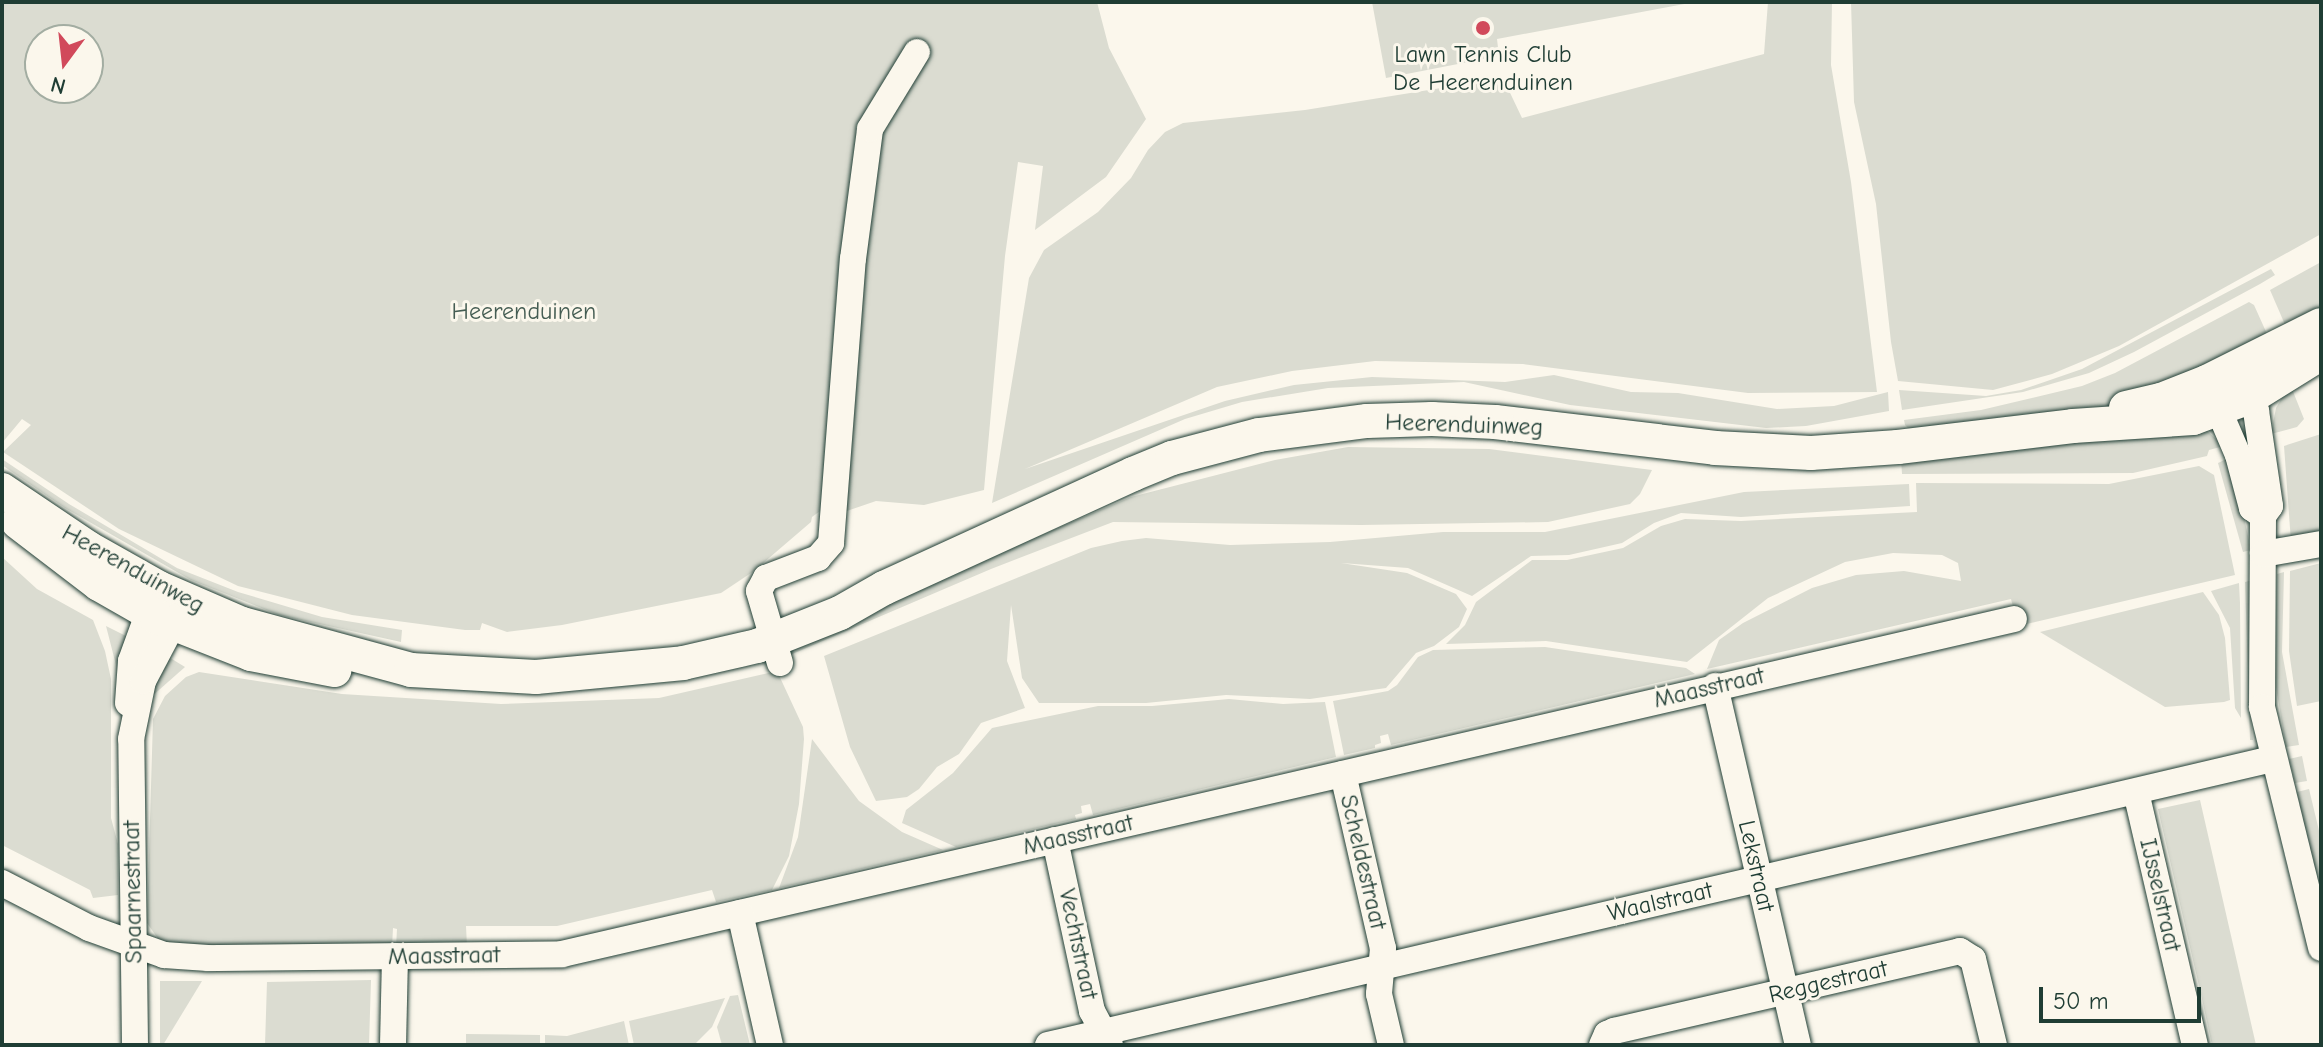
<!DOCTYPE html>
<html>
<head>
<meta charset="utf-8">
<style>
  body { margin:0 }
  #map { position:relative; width:2323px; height:1047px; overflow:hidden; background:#fbf7ec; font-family:"Comic Neue",sans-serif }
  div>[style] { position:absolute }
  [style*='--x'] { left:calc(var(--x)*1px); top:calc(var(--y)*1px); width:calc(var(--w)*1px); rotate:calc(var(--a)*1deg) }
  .green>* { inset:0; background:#dbdcd1 }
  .roads { filter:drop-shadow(0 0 2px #1f3d34) drop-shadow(0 0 2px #1f3d34) }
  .minor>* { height:26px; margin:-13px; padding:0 13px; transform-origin:13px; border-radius:13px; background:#fbf7ec }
  .major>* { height:34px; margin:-17px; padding:0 17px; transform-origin:17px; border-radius:17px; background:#fbf7ec }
  .dots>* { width:22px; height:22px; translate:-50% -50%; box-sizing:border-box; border:4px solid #fbf7ec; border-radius:50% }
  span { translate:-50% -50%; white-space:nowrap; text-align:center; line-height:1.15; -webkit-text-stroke:6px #fbf7ec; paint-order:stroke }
  .poi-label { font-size:24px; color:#1f3d34 }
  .park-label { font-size:24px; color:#455d53 }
  .street-label { font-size:24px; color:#1f3d34 }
  .frame { position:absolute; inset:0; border:4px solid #1f3d34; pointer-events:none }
  .north { position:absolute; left:24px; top:24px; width:80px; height:80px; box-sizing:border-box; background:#fbf7ec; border:2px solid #a3ada2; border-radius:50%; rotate:195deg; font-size:22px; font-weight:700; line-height:32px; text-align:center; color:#1f3d34 }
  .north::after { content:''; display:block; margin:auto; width:28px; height:36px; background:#d1495b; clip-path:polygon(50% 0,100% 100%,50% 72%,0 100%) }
  .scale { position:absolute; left:2039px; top:987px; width:162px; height:36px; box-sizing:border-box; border:4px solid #1f3d34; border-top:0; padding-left:10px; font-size:24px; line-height:28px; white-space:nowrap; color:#1f3d34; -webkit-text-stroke:6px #fbf7ec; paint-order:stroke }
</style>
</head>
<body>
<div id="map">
  <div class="green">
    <div style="clip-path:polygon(evenodd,2px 2px,1097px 2px,1109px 48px,1146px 119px,1106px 177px,1035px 230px,1043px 166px,1018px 162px,1005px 256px,984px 490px,924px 505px,876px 501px,841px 513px,839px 497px,812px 517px,811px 522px,754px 571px,721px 593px,562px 625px,507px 632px,482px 623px,480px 630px,465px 630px,352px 615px,238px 586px,119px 529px,3px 452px,31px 425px,22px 419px,2px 443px,2px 2px,40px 40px,88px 40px,88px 88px,40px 88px,40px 40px)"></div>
    <div style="clip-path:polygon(1372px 2px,1695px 2px,1497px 39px,1499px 56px,1386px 78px)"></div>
    <div style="clip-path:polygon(1768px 2px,1832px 2px,1831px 65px,1851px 182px,1877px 392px,1748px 393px,1523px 364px,1375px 361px,1292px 371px,1217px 387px,1025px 469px,1225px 401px,1294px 385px,1372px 377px,1505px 382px,1554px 375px,1631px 392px,1678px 393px,1777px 409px,1834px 406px,1888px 392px,1889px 411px,1806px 426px,1766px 428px,1570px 405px,1464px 382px,1328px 388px,1242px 402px,1185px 419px,992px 503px,1029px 278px,1044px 250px,1098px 212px,1131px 178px,1148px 150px,1165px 132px,1183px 123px,1305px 110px,1503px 78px,1522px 118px,1764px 54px)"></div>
    <div style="clip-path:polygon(1851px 2px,2321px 2px,2321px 234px,2119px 346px,2052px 374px,1993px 390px,1898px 381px,1891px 342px,1876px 204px,1854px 102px)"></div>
    <div style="clip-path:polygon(2321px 262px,2321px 319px,2290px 336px,2270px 290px)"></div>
    <div style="clip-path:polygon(2271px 269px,2275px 275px,2260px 284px,2134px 352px,2089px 373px,2023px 392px,1902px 410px,1899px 390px,1986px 396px,2021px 390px,2082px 369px)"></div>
    <div style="clip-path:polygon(2249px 302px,2254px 305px,2272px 345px,2132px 402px,2064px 415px,1912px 432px,1905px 425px,1904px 420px,1981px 410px,2082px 386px,2115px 373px)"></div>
    <div style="clip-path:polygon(2290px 384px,2304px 419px,2297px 427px,2271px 434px,2276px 408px)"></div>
    <div style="clip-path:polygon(2207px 431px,2224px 446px,2209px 450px,2207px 456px,2133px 473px,1902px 474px,1901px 459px)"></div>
    <div style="clip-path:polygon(2321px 434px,2321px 534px,2291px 542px,2284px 446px)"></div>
    <div style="clip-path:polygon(1348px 447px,1489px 449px,1652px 470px,1640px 494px,1630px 504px,1548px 522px,1361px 525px,1113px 522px,991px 569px,790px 655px,782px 645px,1131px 497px,1275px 460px)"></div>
    <div style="clip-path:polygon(2231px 457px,2251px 550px,2243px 552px,2218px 463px)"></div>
    <div style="clip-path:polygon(2px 459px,69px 504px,177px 568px,238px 592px,322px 617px,402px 630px,401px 642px,279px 615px,191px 580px,65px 508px,2px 465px)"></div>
    <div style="clip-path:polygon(2199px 466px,2214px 475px,2235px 575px,2018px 626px,2011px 599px,1707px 669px,1719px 640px,1743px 623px,1812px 588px,1856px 575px,1904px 571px,1961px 581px,1958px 563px,1942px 555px,1893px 553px,1845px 562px,1768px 598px,1687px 662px,1546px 641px,1446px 644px,1465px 625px,1476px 602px,1532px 560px,1567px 560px,1623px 548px,1661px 526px,1685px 519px,1741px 521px,1917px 512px,1916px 483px,2109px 484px)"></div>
    <div style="clip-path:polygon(1909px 484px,1910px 506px,1741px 517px,1681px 513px,1654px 523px,1622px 543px,1569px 555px,1531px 556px,1472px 596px,1408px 568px,1341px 563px,1407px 573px,1456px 594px,1467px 609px,1459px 627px,1434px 646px,1416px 653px,1386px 688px,1310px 699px,1226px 695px,1146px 703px,1039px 703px,1022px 678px,1011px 605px,1007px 661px,1025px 708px,981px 723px,959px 754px,937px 767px,919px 789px,907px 797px,876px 801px,850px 747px,824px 656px,1091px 548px,1122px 541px,1146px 538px,1230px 545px,1330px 542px,1443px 532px,1545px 532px,1744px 492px)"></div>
    <div style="clip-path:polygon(2px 557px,37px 589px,93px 620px,105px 651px,111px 679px,111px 818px,118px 844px,118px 895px,93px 898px,90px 890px,2px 845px)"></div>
    <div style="clip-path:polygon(2321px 563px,2321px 701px,2297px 706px,2289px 651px,2290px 571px)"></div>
    <div style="clip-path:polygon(2284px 572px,2282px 652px,2299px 745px,2286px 747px,2274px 675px,2277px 574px)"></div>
    <div style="clip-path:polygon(2253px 580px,2249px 703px,2253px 740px,2250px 740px,2245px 582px)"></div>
    <div style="clip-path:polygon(2239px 583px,2240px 603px,2241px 718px,2235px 708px,2230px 628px,2211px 591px)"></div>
    <div style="clip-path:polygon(2203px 592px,2219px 615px,2225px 638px,2230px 700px,2224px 702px,2165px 707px,2040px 632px)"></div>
    <div style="clip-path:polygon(106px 626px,128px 637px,119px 690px,116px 665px)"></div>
    <div style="clip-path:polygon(1545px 647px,1686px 668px,1695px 674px,1391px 745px,1388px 734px,1380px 736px,1381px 743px,1375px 745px,1375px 748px,1344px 755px,1333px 701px,1388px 691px,1397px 685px,1418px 657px,1433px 650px)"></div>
    <div style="clip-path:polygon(167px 656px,185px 667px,142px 705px)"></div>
    <div style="clip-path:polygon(777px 671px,803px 727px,804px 739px,799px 804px,789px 856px,772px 890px,716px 902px,712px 890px,557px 926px,466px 926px,467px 946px,396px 947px,397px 929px,393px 928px,392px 947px,185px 949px,159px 940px,147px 923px,153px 719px,165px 696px,186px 677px,199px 672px,342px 694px,501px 704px,659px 698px)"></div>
    <div style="clip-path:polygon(1229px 699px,1283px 704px,1325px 702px,1336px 757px,1093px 815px,1090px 804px,1081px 806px,1082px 813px,1075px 815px,1076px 819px,956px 847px,902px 823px,906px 810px,953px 773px,992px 728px,1098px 706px,1152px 706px)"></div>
    <div style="clip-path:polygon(812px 739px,859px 801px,902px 832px,943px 850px,779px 888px,798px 837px)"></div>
    <div style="clip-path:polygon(2302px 756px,2307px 781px,2295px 783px,2289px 759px)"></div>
    <div style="clip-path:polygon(2309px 789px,2321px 839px,2321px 908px,2297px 792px)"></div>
    <div style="clip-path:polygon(2200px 800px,2256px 1045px,2212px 1045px,2202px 999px,2158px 809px)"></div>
    <div style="clip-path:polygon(371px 980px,369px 1045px,265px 1045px,267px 982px)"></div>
    <div style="clip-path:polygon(160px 981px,202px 981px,163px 1045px,160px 1045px)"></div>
    <div style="clip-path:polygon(738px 995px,750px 1045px,722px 1045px,717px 1027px,730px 996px)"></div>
    <div style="clip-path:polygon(725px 998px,712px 1027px,694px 1045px,634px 1045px,629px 1021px)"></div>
    <div style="clip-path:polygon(624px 1021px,629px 1045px,545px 1045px,545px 1035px,567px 1036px)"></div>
    <div style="clip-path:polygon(466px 1034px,540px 1035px,540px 1045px,466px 1045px)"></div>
  </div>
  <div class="roads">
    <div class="minor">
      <div style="--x:2246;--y:380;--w:33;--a:72"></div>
      <div style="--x:2256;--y:411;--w:96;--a:81.6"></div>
      <div style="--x:2270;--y:506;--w:12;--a:125"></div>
      <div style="--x:2263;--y:516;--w:191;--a:90.3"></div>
      <div style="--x:2262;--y:707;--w:248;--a:76.2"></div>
      <div style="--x:2211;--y:392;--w:69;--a:66.8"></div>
      <div style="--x:2238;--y:455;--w:55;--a:75.2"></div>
      <div style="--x:2252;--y:508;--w:14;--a:36"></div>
      <div style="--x:2263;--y:554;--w:59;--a:-9.8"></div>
      <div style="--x:780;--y:663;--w:75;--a:-106.3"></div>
      <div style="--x:759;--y:591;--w:15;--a:-62"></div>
      <div style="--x:766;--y:578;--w:56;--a:-21"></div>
      <div style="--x:818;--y:558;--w:20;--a:-49"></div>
      <div style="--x:831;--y:543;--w:285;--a:-85.6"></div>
      <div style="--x:853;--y:259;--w:131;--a:-82.5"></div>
      <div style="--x:870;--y:129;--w:90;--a:-58.6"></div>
      <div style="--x:1715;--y:686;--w:368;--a:77"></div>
      <div style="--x:128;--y:703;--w:42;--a:-85.9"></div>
      <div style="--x:131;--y:661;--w:70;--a:-70"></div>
      <div style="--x:1343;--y:774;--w:179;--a:77.1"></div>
      <div style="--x:1383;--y:948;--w:46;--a:95"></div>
      <div style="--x:1379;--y:994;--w:52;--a:76.8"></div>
      <div style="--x:2136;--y:792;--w:260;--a:76.9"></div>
      <div style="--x:1055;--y:840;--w:175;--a:77.8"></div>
      <div style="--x:1092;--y:1011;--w:38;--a:62"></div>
      <div style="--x:2;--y:883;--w:98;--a:27.3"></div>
      <div style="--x:89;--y:928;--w:80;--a:19.8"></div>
      <div style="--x:164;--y:955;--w:44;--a:3.9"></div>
      <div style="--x:208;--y:958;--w:354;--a:-0.6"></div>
      <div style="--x:562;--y:954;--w:1490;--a:-12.99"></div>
      <div style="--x:740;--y:913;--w:135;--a:77.2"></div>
      <div style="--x:135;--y:1045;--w:306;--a:-90.7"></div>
      <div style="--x:131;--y:739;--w:59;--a:-78.3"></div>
      <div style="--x:143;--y:681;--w:84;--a:-62.2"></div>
      <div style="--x:393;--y:1045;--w:89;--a:-88.7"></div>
      <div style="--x:1048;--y:1045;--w:1257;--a:-13.15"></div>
      <div style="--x:1602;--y:1045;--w:12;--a:-66"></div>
      <div style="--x:1607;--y:1034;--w:8;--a:-23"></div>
      <div style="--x:1614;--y:1031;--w:355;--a:-13"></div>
      <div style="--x:1960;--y:951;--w:15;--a:32"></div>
      <div style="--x:1973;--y:959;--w:89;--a:76.3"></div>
    </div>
    <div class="major">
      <div style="--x:2126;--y:408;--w:36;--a:-13"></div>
      <div style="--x:2161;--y:400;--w:49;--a:-21.4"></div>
      <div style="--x:2207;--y:382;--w:127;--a:-26.6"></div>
      <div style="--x:2;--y:490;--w:104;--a:34"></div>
      <div style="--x:88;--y:548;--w:81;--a:29.4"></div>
      <div style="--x:159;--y:588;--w:90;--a:23.4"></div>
      <div style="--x:242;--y:624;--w:175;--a:15.2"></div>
      <div style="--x:411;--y:670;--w:125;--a:3.2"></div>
      <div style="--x:536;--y:677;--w:148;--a:-5.4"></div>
      <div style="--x:683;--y:663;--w:76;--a:-12.9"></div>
      <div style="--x:757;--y:646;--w:89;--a:-21.7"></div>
      <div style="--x:840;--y:613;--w:51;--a:-29.6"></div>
      <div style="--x:884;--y:588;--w:274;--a:-24.6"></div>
      <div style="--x:1133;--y:474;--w:42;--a:-22.3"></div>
      <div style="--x:1172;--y:458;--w:90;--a:-14.8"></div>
      <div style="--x:1259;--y:435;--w:109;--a:-7.4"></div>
      <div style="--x:1367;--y:421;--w:65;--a:-1.8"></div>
      <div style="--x:1432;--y:419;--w:63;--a:2.7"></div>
      <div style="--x:1495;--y:422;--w:222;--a:6.7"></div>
      <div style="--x:1715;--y:448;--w:96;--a:3"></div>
      <div style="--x:1811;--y:453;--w:87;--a:-3.9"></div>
      <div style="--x:1898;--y:447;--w:176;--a:-6.8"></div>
      <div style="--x:2073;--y:426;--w:120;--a:-3.8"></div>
      <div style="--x:2193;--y:418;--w:63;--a:-20.4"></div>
      <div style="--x:2252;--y:396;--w:81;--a:-31.9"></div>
      <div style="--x:18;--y:522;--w:102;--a:37.4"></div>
      <div style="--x:99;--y:584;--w:67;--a:29.6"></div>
      <div style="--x:157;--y:617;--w:101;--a:21.5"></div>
      <div style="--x:251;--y:654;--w:85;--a:10.9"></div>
    </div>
  </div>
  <div class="dots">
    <div style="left:1483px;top:28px;background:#d1495b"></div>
  </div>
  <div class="poi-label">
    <span style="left:1483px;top:69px">Lawn Tennis Club<br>De Heerenduinen</span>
  </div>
  <div class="park-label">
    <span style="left:524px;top:312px">Heerenduinen</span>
  </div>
  <div class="street-label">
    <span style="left:1464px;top:425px;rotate:2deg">Heerenduinweg</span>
    <span style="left:133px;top:569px;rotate:29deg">Heerenduinweg</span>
    <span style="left:1709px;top:688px;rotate:-13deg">Maasstraat</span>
    <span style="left:1078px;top:835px;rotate:-13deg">Maasstraat</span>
    <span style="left:1363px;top:862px;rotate:77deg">Scheldestraat</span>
    <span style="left:1756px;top:866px;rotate:77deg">Lekstraat</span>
    <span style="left:133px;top:892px;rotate:-91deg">Spaarnestraat</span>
    <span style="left:2160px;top:895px;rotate:77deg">IJsselstraat</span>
    <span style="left:1660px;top:902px;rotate:-13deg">Waalstraat</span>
    <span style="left:1078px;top:944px;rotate:78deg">Vechtstraat</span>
    <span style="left:444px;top:956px;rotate:-1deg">Maasstraat</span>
    <span style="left:1828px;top:982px;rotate:-13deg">Reggestraat</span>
  </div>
  <div class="frame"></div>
  <div class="north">N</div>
  <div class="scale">50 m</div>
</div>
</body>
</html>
